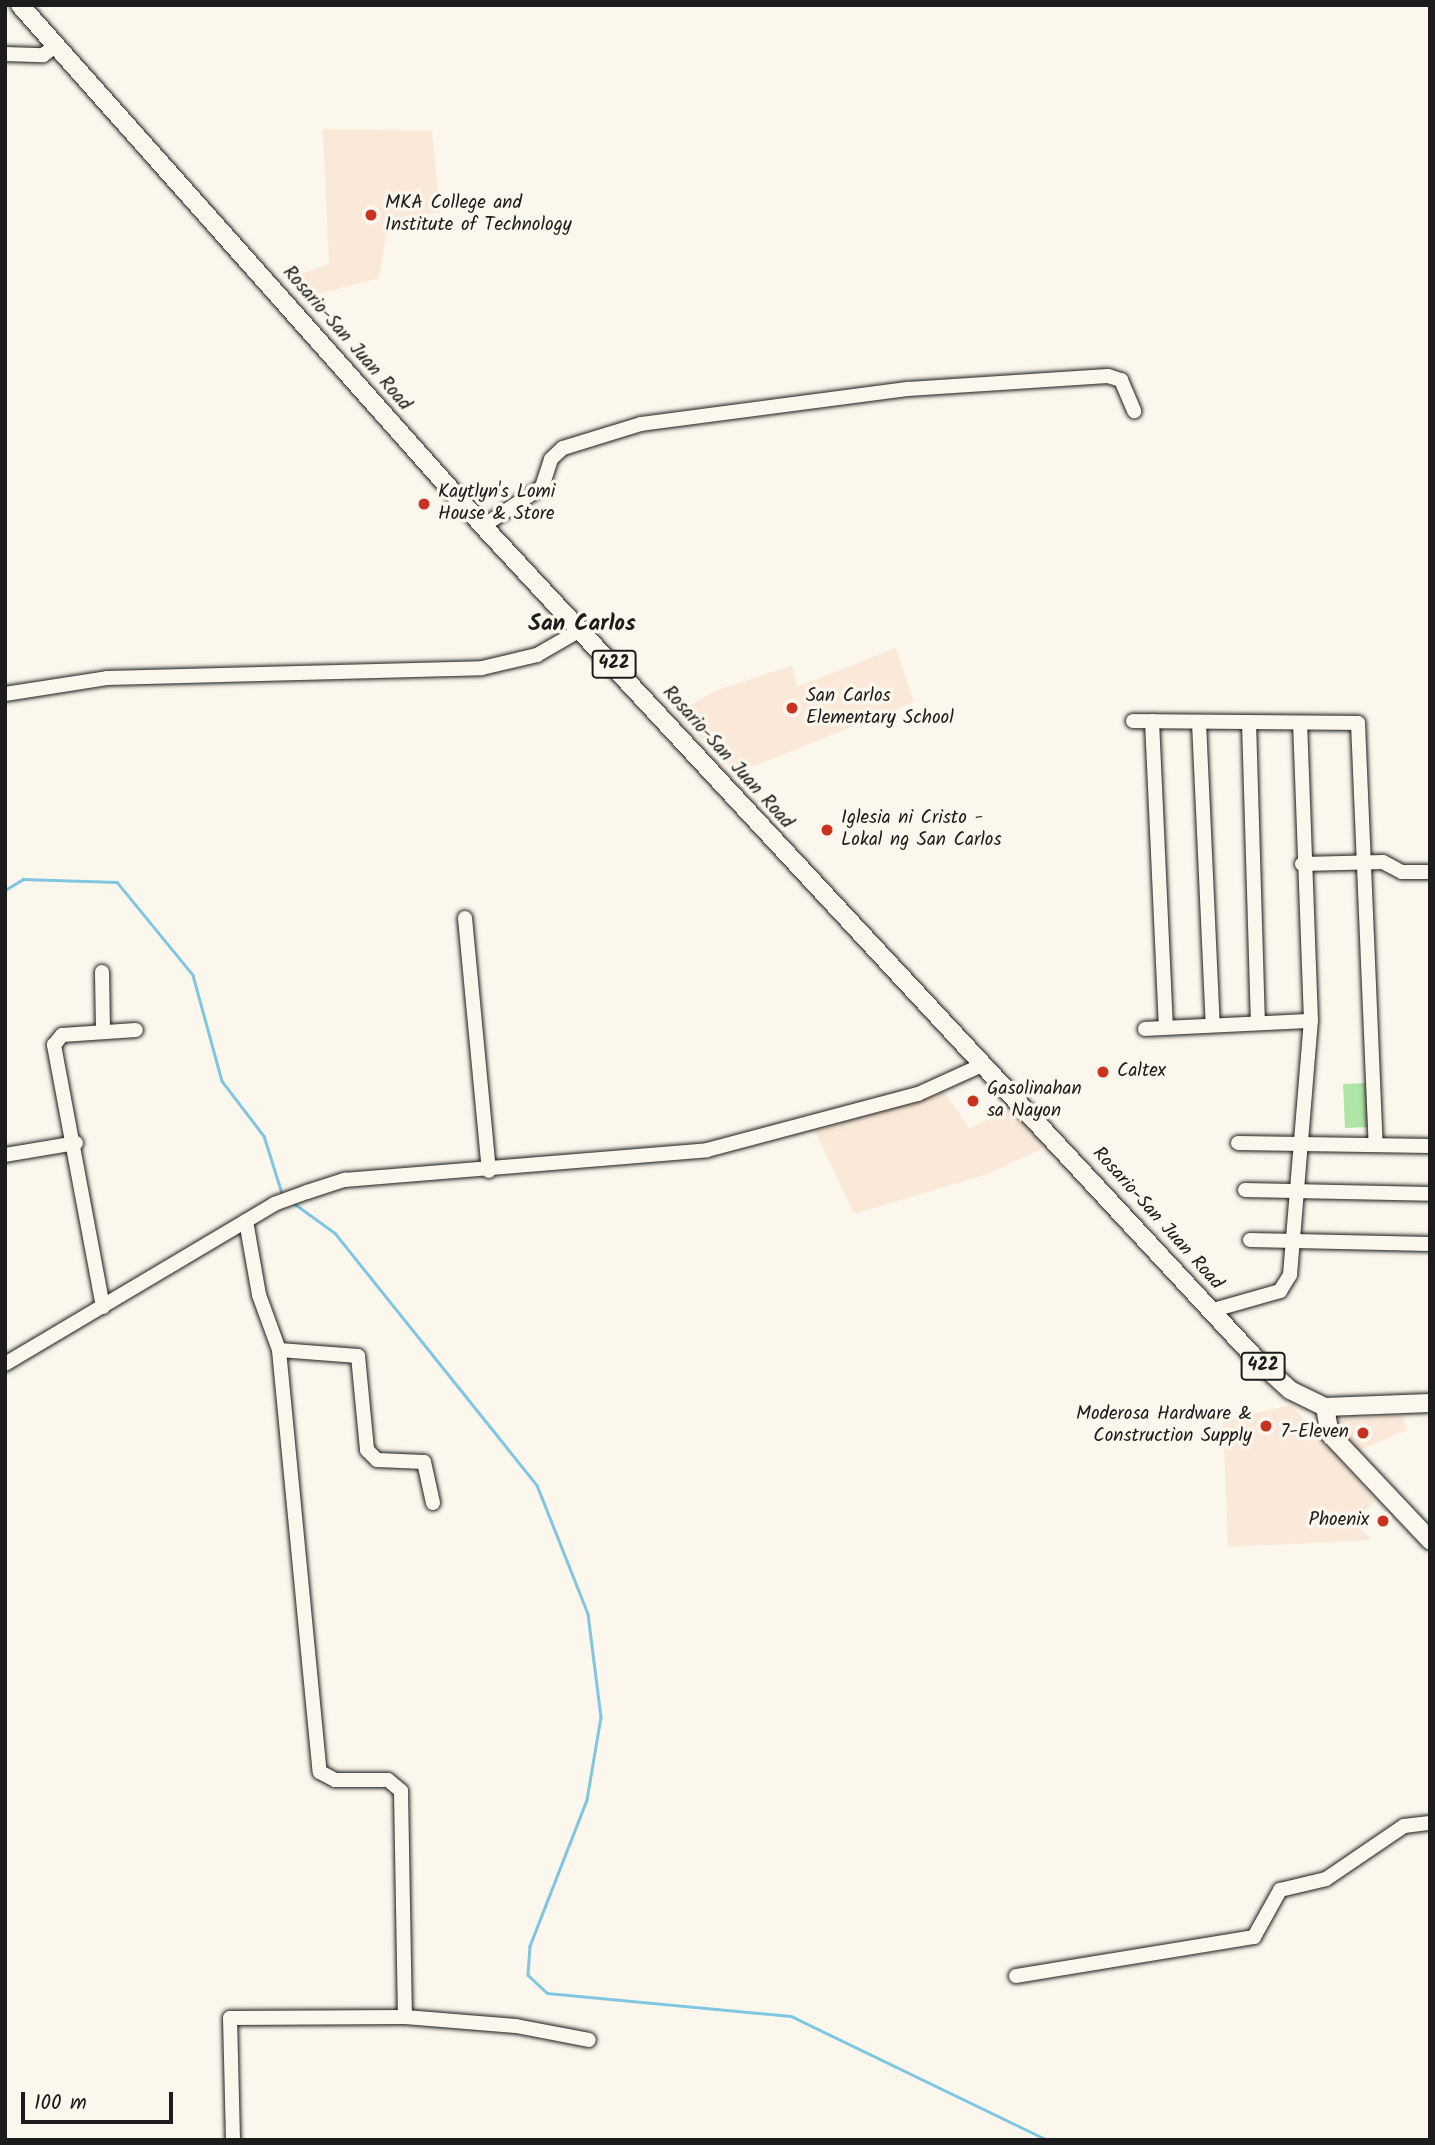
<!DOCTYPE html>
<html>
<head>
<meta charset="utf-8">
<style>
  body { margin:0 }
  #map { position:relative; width:1435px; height:2145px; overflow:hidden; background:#fbf7ec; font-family:Kalam,sans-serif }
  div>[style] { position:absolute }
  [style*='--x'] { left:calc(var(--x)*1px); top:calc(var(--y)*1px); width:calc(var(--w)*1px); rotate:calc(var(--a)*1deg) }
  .built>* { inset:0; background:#fae8d8 }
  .green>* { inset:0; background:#afe4a6 }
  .stream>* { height:2.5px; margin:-1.25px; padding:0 1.25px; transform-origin:1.25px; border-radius:1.25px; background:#80c6e1 }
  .roads { filter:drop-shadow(0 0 2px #1c1c1c) drop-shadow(0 0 2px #1c1c1c) }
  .minor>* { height:14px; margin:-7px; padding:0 7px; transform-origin:7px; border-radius:7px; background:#fbf7ec }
  .major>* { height:18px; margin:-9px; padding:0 9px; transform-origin:9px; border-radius:9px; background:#fbf7ec }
  .dots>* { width:19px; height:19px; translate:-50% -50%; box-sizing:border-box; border:4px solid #fbf7ec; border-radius:50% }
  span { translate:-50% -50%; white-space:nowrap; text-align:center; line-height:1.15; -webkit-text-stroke:7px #fbf7ec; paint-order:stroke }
  .shield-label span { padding:2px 5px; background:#fbf7ec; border:2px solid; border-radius:5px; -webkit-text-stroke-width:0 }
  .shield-label { font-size:18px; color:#1c1c1c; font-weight:700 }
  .poi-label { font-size:19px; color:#1c1c1c }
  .left { translate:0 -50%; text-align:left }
  .right { translate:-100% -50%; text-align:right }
  .street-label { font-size:19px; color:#1c1c1c }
  .quarter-label { font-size:23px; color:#1c1c1c; font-weight:700 }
  .frame { position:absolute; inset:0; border:7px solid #1c1c1c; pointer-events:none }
  .scale { position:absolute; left:21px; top:2092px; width:152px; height:32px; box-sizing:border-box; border:4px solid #1c1c1c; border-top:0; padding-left:9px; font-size:21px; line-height:24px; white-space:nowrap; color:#1c1c1c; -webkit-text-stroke:5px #fbf7ec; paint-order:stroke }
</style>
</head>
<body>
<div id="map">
  <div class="built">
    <div style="clip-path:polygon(323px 129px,432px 131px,440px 213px,389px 218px,379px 278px,302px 298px,287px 279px,329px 264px)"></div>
    <div style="clip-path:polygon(896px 648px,914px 702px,737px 773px,675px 714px,717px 690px,792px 666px,797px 687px)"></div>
    <div style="clip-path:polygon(944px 1092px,969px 1128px,1012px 1110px,1045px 1147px,990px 1173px,854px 1214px,815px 1131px)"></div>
    <div style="clip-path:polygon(1291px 1405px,1375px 1501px,1353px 1521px,1371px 1540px,1228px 1547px,1223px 1421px)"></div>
    <div style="clip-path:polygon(1403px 1415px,1407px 1430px,1355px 1452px,1329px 1421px)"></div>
  </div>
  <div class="green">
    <div style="clip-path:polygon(1367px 1083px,1369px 1127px,1345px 1128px,1343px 1084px)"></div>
  </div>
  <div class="stream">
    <div style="--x:5;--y:890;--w:21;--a:-31"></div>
    <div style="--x:23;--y:879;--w:94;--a:1.8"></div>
    <div style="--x:117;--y:882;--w:120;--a:50.7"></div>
    <div style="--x:193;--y:975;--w:110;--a:74.7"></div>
    <div style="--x:222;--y:1081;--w:69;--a:52.6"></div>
    <div style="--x:264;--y:1136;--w:60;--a:72.5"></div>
    <div style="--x:295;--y:1204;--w:49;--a:35.9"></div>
    <div style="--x:335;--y:1233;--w:323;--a:51.3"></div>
    <div style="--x:537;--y:1485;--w:139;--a:68.4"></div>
    <div style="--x:588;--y:1614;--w:104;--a:82.8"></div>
    <div style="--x:601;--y:1717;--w:84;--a:99.6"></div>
    <div style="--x:587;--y:1800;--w:157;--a:111.3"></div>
    <div style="--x:530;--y:1946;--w:29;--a:94"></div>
    <div style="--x:528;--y:1975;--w:26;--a:43"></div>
    <div style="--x:547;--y:1993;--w:245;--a:5.4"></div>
    <div style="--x:791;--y:2016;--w:285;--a:25.8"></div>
  </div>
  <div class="roads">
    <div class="minor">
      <div style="--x:5;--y:54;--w:38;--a:2"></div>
      <div style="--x:43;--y:55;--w:17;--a:-36"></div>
      <div style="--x:483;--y:526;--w:71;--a:-33.5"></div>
      <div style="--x:542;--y:487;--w:29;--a:-72"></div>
      <div style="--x:551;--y:459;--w:16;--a:-43"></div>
      <div style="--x:563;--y:448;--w:82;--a:-17.1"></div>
      <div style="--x:641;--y:424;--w:269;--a:-7.5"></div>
      <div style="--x:908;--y:389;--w:200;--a:-3.7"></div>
      <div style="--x:1108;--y:376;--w:14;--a:17"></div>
      <div style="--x:1121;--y:380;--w:34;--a:67"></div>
      <div style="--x:5;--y:694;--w:103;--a:-8.9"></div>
      <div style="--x:107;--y:678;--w:375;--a:-1.5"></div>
      <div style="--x:482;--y:668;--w:57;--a:-13.3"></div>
      <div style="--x:537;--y:655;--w:52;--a:-30"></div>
      <div style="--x:1133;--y:721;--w:225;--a:0.5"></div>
      <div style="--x:1358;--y:723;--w:422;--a:87.6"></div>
      <div style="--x:1152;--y:721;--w:307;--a:87.4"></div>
      <div style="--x:1199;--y:722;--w:303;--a:87.4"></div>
      <div style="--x:1249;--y:722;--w:301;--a:88.3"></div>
      <div style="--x:1302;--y:864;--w:81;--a:-1.4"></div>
      <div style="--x:1383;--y:862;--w:21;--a:28"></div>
      <div style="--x:1402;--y:872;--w:28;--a:0"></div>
      <div style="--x:465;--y:918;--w:254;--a:84.6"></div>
      <div style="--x:102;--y:972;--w:60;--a:89"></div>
      <div style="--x:1145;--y:1029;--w:166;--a:-2.8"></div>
      <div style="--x:1238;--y:1143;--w:192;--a:0.9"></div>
      <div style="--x:5;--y:1155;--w:72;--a:-9.6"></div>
      <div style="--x:1245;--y:1190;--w:185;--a:1.2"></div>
      <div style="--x:246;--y:1221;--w:75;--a:80"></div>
      <div style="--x:259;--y:1295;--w:59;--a:70"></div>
      <div style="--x:279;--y:1350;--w:424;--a:84.5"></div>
      <div style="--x:320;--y:1772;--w:17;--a:28"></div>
      <div style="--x:335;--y:1780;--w:53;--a:0"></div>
      <div style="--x:388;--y:1780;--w:17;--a:40"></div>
      <div style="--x:401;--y:1791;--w:226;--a:89"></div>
      <div style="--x:1250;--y:1240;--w:180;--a:1.3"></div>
      <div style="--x:103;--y:1307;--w:267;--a:-100.6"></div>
      <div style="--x:54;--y:1045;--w:13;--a:-51"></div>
      <div style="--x:62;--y:1035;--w:74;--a:-3.9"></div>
      <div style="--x:1210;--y:1311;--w:73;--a:-15.9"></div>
      <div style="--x:1280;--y:1291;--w:19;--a:-58"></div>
      <div style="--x:1290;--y:1275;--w:255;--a:-85.3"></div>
      <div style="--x:1311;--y:1021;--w:298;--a:-92.1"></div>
      <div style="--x:279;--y:1350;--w:79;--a:4.3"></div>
      <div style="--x:358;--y:1356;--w:94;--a:84.5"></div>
      <div style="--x:367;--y:1450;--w:14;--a:45"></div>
      <div style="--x:377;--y:1460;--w:47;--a:2.4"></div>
      <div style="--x:424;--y:1462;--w:42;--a:77.6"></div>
      <div style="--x:5;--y:1364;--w:313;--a:-30.7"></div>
      <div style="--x:274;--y:1204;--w:35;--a:-20"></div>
      <div style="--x:307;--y:1192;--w:40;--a:-18"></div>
      <div style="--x:345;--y:1180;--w:363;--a:-4.7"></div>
      <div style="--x:707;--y:1150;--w:218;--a:-14.9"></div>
      <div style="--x:918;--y:1094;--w:70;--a:-24.4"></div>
      <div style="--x:1016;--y:1976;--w:241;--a:-9.3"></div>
      <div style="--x:1254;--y:1937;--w:54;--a:-61"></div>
      <div style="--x:1280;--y:1890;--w:47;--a:-13.4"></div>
      <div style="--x:1326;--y:1879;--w:94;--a:-34.2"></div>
      <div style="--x:1404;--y:1826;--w:26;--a:-7"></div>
      <div style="--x:233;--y:2140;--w:122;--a:-91.4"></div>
      <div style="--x:230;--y:2018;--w:175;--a:-0.3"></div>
      <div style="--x:405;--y:2017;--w:111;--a:4.6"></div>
      <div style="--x:516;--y:2026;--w:74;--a:10.9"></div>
    </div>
    <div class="major">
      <div style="--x:20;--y:5;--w:697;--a:48.37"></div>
      <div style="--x:483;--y:526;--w:1135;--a:47.14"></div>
      <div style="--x:1255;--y:1358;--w:47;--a:42.4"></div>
      <div style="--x:1290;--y:1390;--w:39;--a:26"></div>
      <div style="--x:1325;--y:1407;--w:105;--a:-2.2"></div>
      <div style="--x:1325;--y:1407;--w:27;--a:80"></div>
      <div style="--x:1330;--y:1434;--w:146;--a:46.7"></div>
    </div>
  </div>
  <div class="dots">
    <div style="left:371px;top:215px;background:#c8321e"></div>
    <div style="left:424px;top:504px;background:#c8321e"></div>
    <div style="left:792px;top:708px;background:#c8321e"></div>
    <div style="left:827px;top:830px;background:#c8321e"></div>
    <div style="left:1103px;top:1072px;background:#c8321e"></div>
    <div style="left:973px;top:1101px;background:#c8321e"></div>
    <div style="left:1266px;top:1426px;background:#c8321e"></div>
    <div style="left:1363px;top:1433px;background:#c8321e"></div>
    <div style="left:1383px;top:1521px;background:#c8321e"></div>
  </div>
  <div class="shield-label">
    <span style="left:614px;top:664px">422</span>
    <span style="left:1263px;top:1366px">422</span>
  </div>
  <div class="poi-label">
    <span class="left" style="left:385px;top:215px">MKA College and<br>Institute of Technology</span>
    <span class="left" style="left:438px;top:504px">Kaytlyn's Lomi<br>House &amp; Store</span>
    <span class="left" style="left:806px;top:708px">San Carlos<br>Elementary School</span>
    <span class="left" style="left:841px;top:830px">Iglesia ni Cristo -<br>Lokal ng San Carlos</span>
    <span class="left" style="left:1117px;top:1072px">Caltex</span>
    <span class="left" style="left:987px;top:1101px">Gasolinahan<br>sa Nayon</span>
    <span class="right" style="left:1252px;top:1426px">Moderosa Hardware &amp;<br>Construction Supply</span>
    <span class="right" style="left:1349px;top:1433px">7-Eleven</span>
    <span class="right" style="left:1369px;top:1521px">Phoenix</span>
  </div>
  <div class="street-label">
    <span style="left:346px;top:339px;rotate:49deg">Rosario-San Juan Road</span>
    <span style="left:727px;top:758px;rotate:48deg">Rosario-San Juan Road</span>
    <span style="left:1157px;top:1219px;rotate:48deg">Rosario-San Juan Road</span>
  </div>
  <div class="quarter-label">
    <span style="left:582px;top:624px">San Carlos</span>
  </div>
  <div class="frame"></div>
  <div class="scale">100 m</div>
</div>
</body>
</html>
